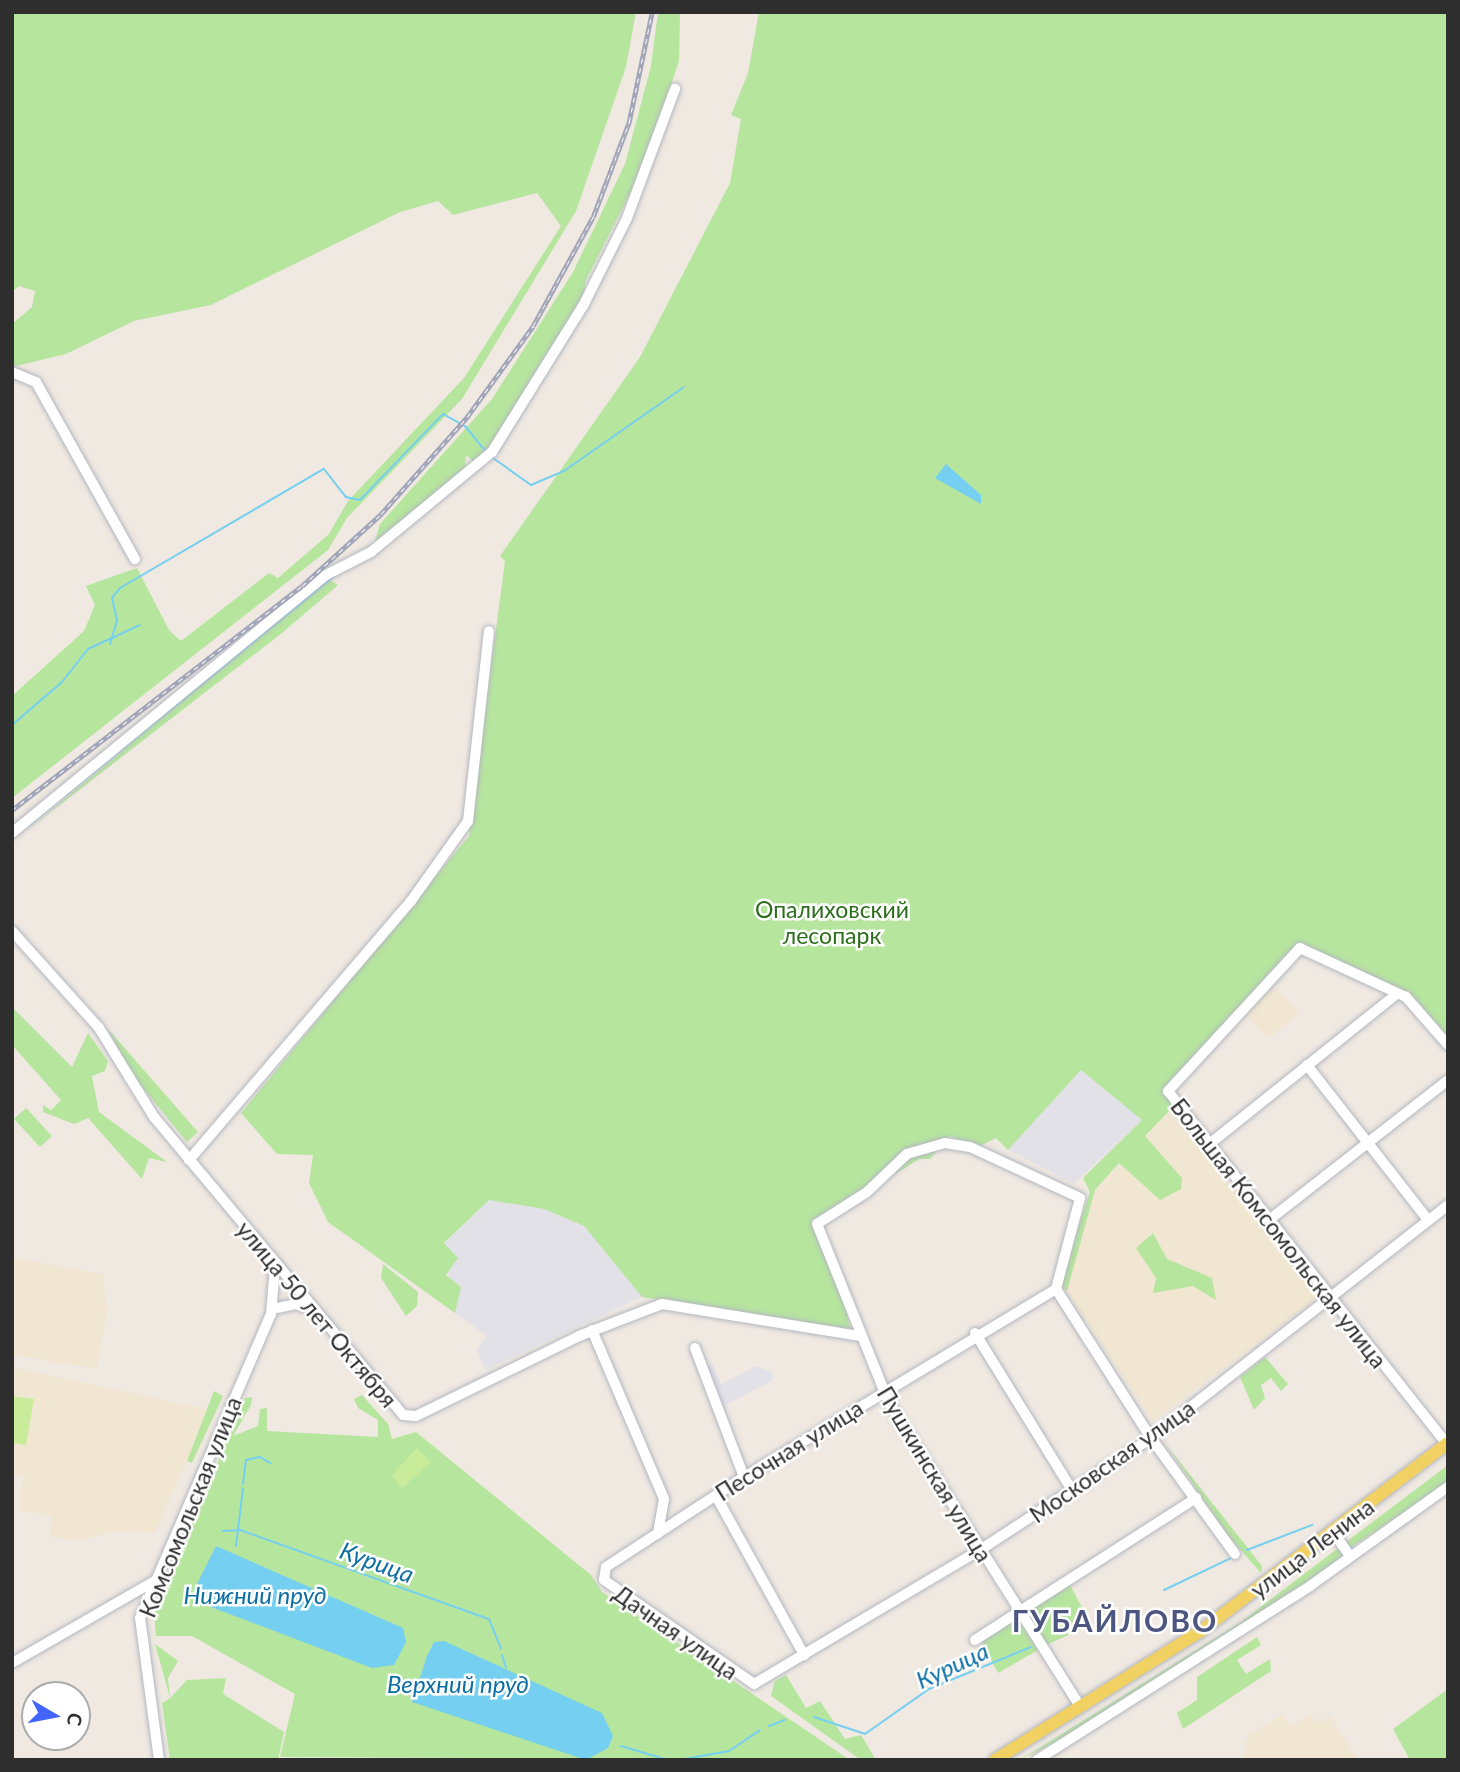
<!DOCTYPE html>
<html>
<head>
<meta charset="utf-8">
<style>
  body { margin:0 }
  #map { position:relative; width:1460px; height:1772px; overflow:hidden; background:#efe9e1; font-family:Lato,sans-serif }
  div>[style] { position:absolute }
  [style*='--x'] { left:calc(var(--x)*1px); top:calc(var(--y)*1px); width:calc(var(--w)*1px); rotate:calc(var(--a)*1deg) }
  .industrial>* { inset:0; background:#e3e1e8 }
  .education>* { inset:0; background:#f0e6d1 }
  .green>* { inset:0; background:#b6e59e }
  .pitch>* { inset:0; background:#c9ec9a }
  .water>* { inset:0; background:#75cff0 }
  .stream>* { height:2px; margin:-1px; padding:0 1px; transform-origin:1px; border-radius:1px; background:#75cff0 }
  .roads { filter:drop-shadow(0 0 2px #b4b7c1) drop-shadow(0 0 2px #b4b7c1) }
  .minor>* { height:10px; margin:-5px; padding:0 5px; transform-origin:5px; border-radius:5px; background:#fff }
  .major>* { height:12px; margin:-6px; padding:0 6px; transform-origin:6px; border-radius:6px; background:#f2d163 }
  .rail>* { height:4.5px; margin-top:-2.25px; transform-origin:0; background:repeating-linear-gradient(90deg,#fff 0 5px,#a3a6b8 0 10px); box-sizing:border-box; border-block:2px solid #a3a6b8 }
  span { translate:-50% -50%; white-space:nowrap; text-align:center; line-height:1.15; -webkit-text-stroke:5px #fff; paint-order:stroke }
  .park-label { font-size:23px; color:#2c6e1b }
  .street-label { font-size:23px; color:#2e2e2e }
  .water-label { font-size:24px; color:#0d6fa3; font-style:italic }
  .district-label { font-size:30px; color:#4d5680; font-weight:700; letter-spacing:2px }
  .frame { position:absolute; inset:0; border:14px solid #2e2e2e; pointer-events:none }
  .north { position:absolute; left:21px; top:1681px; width:70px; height:70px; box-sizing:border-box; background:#fff; border:2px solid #ababab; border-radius:50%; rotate:100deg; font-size:19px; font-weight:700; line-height:28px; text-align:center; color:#2e2e2e }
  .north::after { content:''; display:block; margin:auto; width:24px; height:32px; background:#4264fb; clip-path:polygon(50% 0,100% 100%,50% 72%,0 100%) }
</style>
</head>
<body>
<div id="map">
  <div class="industrial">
    <div style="clip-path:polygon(1081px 1069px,1142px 1120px,1074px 1184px,1008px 1150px)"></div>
    <div style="clip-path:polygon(489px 1200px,544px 1209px,584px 1226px,642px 1297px,485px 1370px,477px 1350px,487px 1336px,455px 1313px,444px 1244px)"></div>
    <div style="clip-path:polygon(712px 1363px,721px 1384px,757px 1366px,773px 1373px,772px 1381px,721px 1407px,704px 1367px)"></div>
  </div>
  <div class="education">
    <div style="clip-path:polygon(1271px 984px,1299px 1013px,1268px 1038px,1242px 1011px)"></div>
    <div style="clip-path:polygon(1170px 1111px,1321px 1295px,1153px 1421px,1064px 1288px,1095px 1190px)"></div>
    <div style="clip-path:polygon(12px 1258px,103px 1274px,107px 1310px,97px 1369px,12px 1355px)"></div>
    <div style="clip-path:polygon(12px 1367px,209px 1410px,155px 1533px,111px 1532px,79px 1541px,49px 1536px,52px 1516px,18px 1510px,23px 1477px,12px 1474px)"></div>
    <div style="clip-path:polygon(1311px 1714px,1317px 1724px,1330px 1716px,1358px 1760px,1242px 1760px,1248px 1735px,1282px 1715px,1290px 1727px)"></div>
  </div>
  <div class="green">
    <div style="clip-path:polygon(12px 12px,636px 12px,626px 67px,576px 211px,462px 399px,347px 518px,328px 550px,12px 798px,12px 696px,84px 631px,95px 605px,86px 586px,137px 568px,169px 630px,181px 641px,269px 573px,278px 578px,329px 534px,348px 501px,464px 378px,561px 226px,537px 193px,453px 215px,438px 201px,400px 212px,211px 305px,134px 321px,66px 354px,12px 367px,12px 324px,32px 307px,35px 291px,19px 286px,12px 292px)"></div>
    <div style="clip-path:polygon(658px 12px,680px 12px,679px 60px,649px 156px,586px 280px,582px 302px,497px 440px,475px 463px,466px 455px,465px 468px,375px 542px,380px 524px,492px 399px,573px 272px,625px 164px,651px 66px)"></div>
    <div style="clip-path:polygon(759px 12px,1448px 12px,1448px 1038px,1408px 990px,1394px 996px,1306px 949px,1169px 1091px,1175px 1105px,1145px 1136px,1182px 1178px,1181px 1189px,1160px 1200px,1119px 1163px,1095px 1190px,1067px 1291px,1059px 1285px,1090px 1192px,1083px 1178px,1142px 1120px,1081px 1070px,1008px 1150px,996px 1138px,978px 1147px,950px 1136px,930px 1159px,919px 1159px,817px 1224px,852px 1316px,847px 1315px,850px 1329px,642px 1297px,584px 1226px,544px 1209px,489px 1200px,444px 1243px,458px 1258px,446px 1275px,461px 1287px,455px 1313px,328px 1222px,309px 1183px,313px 1155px,277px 1154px,241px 1113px,469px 836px,505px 561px,500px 556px,640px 357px,730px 183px,741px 119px,731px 115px,748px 73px)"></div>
    <div style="clip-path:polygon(328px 579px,338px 585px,282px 633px,30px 828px)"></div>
    <div style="clip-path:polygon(12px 1007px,72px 1067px,88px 1033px,108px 1061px,105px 1071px,92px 1076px,99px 1112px,167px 1162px,149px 1158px,142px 1179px,88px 1118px,74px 1124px,43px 1112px,43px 1105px,51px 1110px,61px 1100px,12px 1045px)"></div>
    <div style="clip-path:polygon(108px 1029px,198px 1132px,187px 1142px,130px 1072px)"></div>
    <div style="clip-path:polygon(26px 1108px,52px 1136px,40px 1147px,14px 1119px)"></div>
    <div style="clip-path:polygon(1153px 1233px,1167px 1259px,1212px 1278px,1216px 1300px,1193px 1286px,1153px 1293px,1156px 1278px,1136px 1248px)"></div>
    <div style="clip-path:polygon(383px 1264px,418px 1292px,417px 1306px,406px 1316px,381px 1278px)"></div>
    <div style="clip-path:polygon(1265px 1357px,1288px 1384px,1281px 1391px,1271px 1378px,1261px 1385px,1265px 1398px,1254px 1410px,1240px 1377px)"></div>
    <div style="clip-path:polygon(214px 1391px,223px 1396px,192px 1463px,187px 1461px)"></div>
    <div style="clip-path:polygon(362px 1395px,388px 1424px,392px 1439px,416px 1432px,591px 1575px,602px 1592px,850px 1760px,280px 1757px,295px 1694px,192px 1636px,156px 1636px,154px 1614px,245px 1398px,252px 1397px,251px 1405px,233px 1436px,258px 1426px,260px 1409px,267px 1408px,267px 1431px,378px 1437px,378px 1420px,358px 1408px,354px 1399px)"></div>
    <div style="clip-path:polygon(1164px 1442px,1262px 1566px,1261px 1573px,1230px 1538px)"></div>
    <div style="clip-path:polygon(1448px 1465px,1447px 1483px,1350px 1548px,1346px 1542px)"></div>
    <div style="clip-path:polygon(1337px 1549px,1344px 1555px,1300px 1588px,1086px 1726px,1020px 1760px,1238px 1624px)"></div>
    <div style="clip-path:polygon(1069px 1583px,1091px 1625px,1046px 1645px,1025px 1613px)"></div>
    <div style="clip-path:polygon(1017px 1618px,1038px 1650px,998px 1673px,981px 1640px)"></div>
    <div style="clip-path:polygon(1257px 1637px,1261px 1645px,1237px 1660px,1246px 1674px,1270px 1659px,1271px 1671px,1183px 1729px,1177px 1713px,1197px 1700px,1197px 1677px)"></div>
    <div style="clip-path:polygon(155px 1644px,178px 1661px,168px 1678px,170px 1698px,187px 1680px,226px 1678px,223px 1694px,284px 1732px,278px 1760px,170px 1760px,162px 1703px,170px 1698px)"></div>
    <div style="clip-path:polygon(786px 1675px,806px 1708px,820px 1701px,845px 1739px,861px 1735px,876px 1760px,861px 1760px,771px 1696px,775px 1681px)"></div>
    <div style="clip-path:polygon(1448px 1689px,1448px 1760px,1410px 1760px,1393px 1729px)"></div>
  </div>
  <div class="pitch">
    <div style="clip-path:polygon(12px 1396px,34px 1399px,26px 1445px,12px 1443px)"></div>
    <div style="clip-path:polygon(417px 1448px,431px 1462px,402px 1488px,392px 1475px)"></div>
  </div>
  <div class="water">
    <div style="clip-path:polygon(946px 464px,981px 495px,981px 504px,935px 478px)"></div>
    <div style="clip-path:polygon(216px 1546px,403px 1628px,406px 1642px,394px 1665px,372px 1668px,203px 1604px,194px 1590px)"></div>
    <div style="clip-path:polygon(444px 1641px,602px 1713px,613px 1736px,608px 1748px,586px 1760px,412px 1702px,427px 1656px,434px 1642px)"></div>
  </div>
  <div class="stream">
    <div style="--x:493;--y:458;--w:47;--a:35.4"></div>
    <div style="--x:531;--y:485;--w:36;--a:-23"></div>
    <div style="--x:564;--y:471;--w:146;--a:-35"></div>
    <div style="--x:110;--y:644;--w:24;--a:-73"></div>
    <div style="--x:117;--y:621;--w:24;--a:-102"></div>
    <div style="--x:112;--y:598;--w:13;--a:-51"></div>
    <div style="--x:120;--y:588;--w:236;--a:-30.3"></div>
    <div style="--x:324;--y:469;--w:36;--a:52"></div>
    <div style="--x:346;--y:497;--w:14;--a:12"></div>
    <div style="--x:360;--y:500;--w:120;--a:-46"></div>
    <div style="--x:443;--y:414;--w:25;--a:29"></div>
    <div style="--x:465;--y:426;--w:33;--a:51"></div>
    <div style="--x:12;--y:725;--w:66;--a:-40.7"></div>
    <div style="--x:62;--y:682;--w:42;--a:-51.8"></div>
    <div style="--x:88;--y:649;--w:57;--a:-24.8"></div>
    <div style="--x:29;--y:825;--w:394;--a:-39.2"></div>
    <div style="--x:243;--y:1484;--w:24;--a:-83"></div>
    <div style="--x:246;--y:1460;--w:14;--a:-12"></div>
    <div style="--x:260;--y:1457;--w:12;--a:31"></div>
    <div style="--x:223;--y:1531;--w:17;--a:-3"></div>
    <div style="--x:240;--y:1530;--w:264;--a:19.7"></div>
    <div style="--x:489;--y:1619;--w:32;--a:68"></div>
    <div style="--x:236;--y:1546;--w:58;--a:-83.1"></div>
    <div style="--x:1247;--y:1550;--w:70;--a:-21"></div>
    <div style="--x:1164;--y:1590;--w:74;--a:-25.5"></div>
    <div style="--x:502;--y:1655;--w:13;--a:72"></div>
    <div style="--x:814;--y:1717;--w:54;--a:18.4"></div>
    <div style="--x:865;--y:1734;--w:78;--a:-35.1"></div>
    <div style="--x:929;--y:1689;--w:110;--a:-22.4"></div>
    <div style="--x:769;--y:1726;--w:17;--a:-21"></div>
    <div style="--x:621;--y:1746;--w:49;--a:16.6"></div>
    <div style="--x:679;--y:1760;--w:51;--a:-10.2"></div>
    <div style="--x:729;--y:1751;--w:37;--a:-34"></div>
  </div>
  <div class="roads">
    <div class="minor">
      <div style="--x:12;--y:372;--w:26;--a:23"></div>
      <div style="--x:36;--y:382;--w:203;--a:60.8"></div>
      <div style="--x:12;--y:833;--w:406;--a:-39.4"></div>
      <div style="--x:326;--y:575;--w:51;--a:-27.1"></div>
      <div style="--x:371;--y:552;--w:157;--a:-39.6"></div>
      <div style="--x:492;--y:452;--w:172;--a:-58.1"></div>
      <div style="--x:583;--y:306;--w:98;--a:-63.4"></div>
      <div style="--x:627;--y:218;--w:138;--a:-69.6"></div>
      <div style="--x:12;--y:931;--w:130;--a:48.1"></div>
      <div style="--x:99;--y:1028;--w:105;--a:58.3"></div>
      <div style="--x:154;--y:1117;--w:388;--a:50.1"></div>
      <div style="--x:403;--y:1415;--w:13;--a:4"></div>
      <div style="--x:416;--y:1416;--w:182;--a:-26.1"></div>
      <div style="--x:579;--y:1336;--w:89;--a:-21.1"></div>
      <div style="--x:662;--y:1304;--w:201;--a:9.2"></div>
      <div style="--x:1448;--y:1045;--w:64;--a:-131.2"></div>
      <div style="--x:1406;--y:997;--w:117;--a:-155.2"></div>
      <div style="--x:1300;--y:948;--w:195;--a:132.7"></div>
      <div style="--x:1168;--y:1091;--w:451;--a:51.7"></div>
      <div style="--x:1307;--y:1065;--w:197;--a:52"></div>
      <div style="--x:1207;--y:1146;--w:240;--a:-38.7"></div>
      <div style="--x:189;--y:1160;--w:341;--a:-49.4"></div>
      <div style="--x:411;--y:901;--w:98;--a:-54.5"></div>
      <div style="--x:468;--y:821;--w:191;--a:-83.7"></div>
      <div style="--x:1269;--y:1220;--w:227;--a:-38"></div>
      <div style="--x:1056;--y:1289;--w:364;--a:148.9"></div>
      <div style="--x:744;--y:1477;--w:165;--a:146.9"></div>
      <div style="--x:606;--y:1567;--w:13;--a:99"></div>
      <div style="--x:604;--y:1580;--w:183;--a:34.7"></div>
      <div style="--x:754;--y:1684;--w:263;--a:-30.7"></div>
      <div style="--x:980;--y:1550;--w:204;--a:-33.2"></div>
      <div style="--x:1151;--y:1438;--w:377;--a:-38.1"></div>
      <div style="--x:1056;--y:1289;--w:94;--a:-75.2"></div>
      <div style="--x:1080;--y:1198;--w:121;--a:-155.1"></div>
      <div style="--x:970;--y:1147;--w:25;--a:-171"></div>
      <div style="--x:945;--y:1143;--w:40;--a:164"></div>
      <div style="--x:907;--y:1154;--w:55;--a:136.5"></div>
      <div style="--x:867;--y:1192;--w:59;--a:147.4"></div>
      <div style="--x:817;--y:1224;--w:193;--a:68.1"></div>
      <div style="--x:889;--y:1403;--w:358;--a:57.8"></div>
      <div style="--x:1056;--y:1289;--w:177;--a:57.5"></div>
      <div style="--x:1151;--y:1438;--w:143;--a:54.1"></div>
      <div style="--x:272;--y:1309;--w:25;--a:-12"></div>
      <div style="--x:296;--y:1304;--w:15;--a:20"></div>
      <div style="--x:592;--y:1330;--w:184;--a:66.9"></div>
      <div style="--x:664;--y:1499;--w:35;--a:100"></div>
      <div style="--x:975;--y:1333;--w:185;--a:58.3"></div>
      <div style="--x:695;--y:1348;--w:138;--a:69.2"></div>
      <div style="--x:716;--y:1496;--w:182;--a:61"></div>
      <div style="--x:1338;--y:1539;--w:21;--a:55"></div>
      <div style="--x:975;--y:1640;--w:263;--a:-32.7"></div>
      <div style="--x:12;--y:1663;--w:163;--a:-29.9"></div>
      <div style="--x:159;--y:1760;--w:143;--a:-97.6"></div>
      <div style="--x:140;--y:1618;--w:331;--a:-66.7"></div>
      <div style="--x:271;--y:1314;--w:48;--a:-85.2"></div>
      <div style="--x:1037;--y:1760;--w:324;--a:-32.5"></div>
      <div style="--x:1310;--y:1586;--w:170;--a:-35.7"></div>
    </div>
    <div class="major">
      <div style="--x:995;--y:1760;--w:243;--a:-32.1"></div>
      <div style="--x:1201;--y:1631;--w:310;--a:-37.3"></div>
    </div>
  </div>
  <div class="rail">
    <div style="--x:12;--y:810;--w:366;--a:-37.7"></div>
    <div style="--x:302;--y:586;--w:107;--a:-42.3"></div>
    <div style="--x:381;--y:514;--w:130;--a:-48.4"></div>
    <div style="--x:467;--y:417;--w:112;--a:-54"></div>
    <div style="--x:533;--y:326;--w:124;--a:-61.2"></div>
    <div style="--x:593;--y:217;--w:102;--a:-69.2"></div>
    <div style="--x:629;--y:122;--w:112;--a:-78.2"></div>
  </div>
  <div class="park-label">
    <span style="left:832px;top:922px">Опалиховский<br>лесопарк</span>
  </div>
  <div class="street-label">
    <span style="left:1279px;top:1233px;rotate:52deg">Большая Комсомольская улица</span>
    <span style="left:317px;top:1314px;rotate:50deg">улица 50 лет Октября</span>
    <span style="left:789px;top:1450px;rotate:-32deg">Песочная улица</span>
    <span style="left:1112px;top:1461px;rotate:-35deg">Московская улица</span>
    <span style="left:935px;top:1474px;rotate:59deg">Пушкинская улица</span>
    <span style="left:190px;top:1507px;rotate:-68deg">Комсомольская улица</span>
    <span style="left:1312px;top:1548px;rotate:-37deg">улица Ленина</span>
    <span style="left:676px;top:1632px;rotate:35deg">Дачная улица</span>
  </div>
  <div class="water-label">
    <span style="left:377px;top:1562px;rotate:20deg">Курица</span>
    <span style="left:255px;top:1595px">Нижний пруд</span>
    <span style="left:952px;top:1665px;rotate:-25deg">Курица</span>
    <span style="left:458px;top:1684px">Верхний пруд</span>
  </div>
  <div class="district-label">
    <span style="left:1115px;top:1620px">ГУБАЙЛОВО</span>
  </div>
  <div class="frame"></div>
  <div class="north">С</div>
</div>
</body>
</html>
